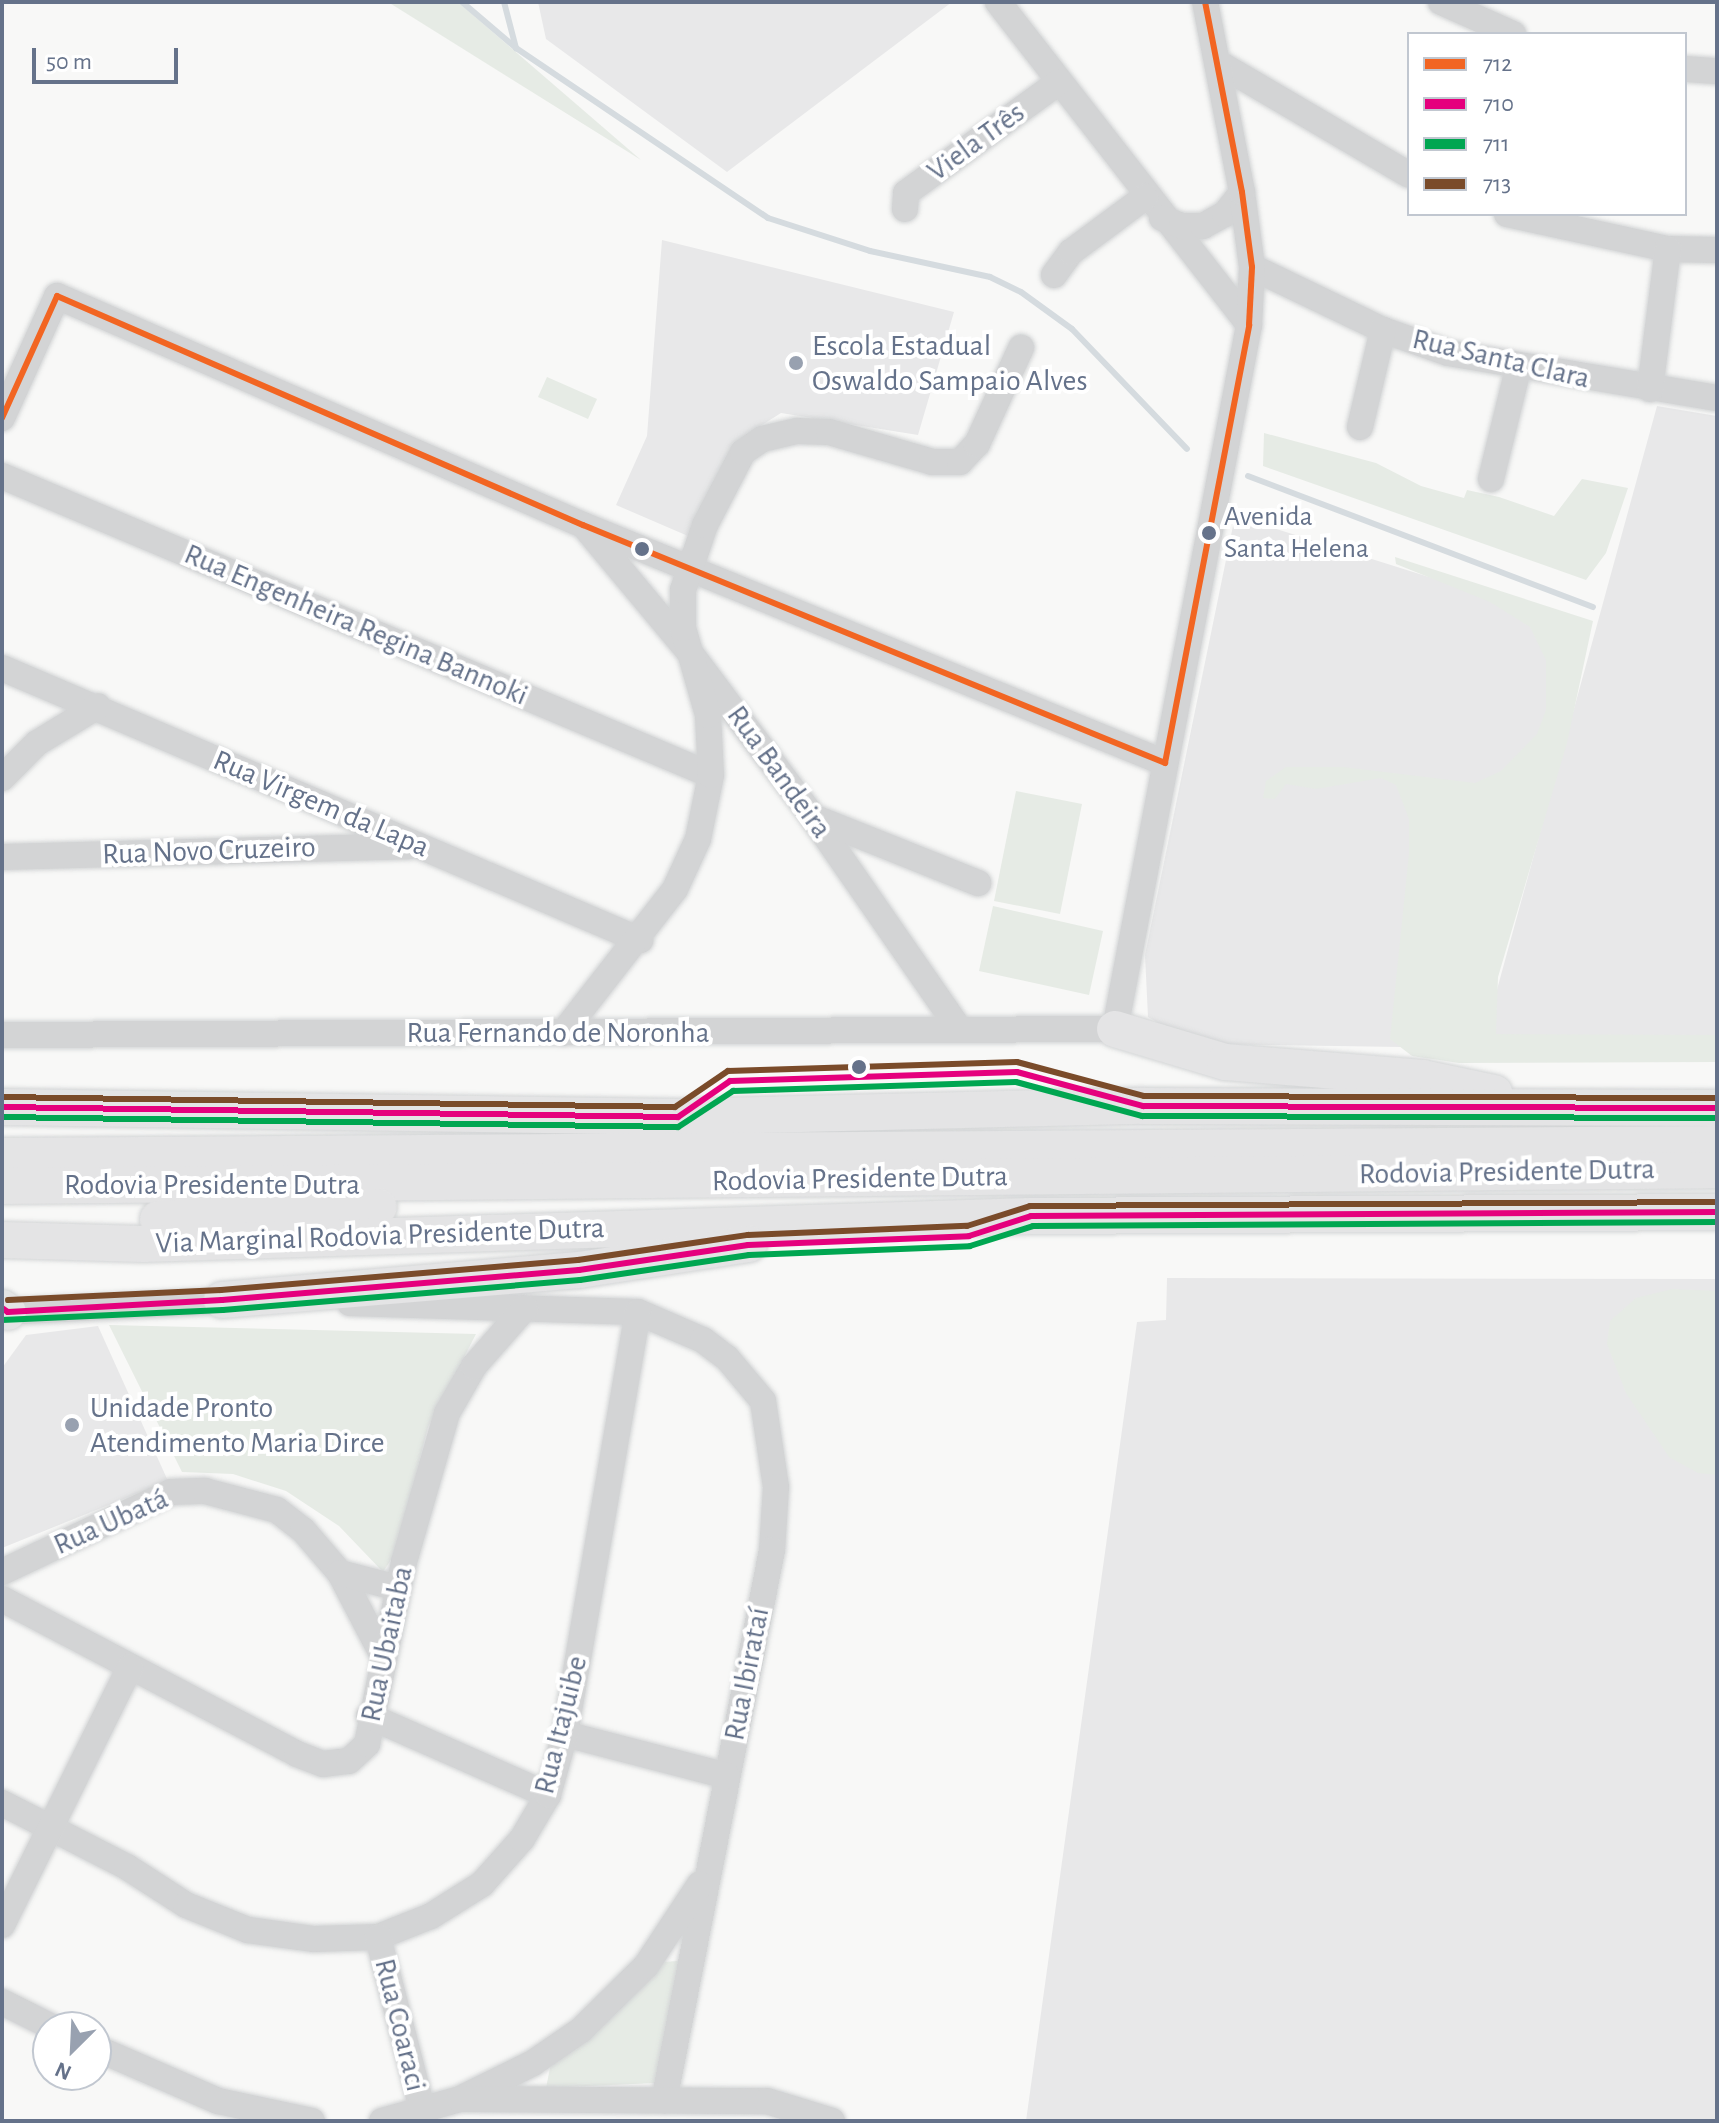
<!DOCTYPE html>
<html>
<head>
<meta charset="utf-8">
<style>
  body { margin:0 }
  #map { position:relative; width:1719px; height:2123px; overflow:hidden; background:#f8f8f7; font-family:"Alegreya Sans",sans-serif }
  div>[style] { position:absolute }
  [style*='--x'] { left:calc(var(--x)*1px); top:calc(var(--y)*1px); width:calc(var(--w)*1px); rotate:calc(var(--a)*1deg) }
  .built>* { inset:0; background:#e8e8e9 }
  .green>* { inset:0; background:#e6ebe5 }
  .stream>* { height:6px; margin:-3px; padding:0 3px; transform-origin:3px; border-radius:3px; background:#d5dbdf }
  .roads { filter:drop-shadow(0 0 2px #d3d5d6) drop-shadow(0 0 2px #d3d5d6) }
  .minor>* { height:26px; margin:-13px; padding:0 13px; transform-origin:13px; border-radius:13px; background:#d3d4d5 }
  .highway>* { height:36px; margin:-18px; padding:0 18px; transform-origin:18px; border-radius:18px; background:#e4e4e5 }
  .bus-1>* { height:6px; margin:-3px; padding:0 3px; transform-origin:3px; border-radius:3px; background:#f26522 }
  .bus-2>* { height:6px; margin:-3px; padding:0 3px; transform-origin:3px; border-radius:3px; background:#e5007d }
  .bus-3>* { height:6px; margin:-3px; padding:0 3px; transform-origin:3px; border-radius:3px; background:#00a651 }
  .bus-4>* { height:6px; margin:-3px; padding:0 3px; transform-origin:3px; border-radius:3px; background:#7a4b2a }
  .dots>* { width:22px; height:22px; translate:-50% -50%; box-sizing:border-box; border:4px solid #fff; border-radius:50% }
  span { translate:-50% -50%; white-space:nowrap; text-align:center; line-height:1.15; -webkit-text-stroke:8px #fff; paint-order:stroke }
  .bus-label { font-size:28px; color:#65728a }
  .left { translate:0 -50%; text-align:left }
  .street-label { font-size:30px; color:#65728a }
  .poi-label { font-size:30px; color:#65728a }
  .frame { position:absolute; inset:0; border:4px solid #65728a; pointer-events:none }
  .legend { position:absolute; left:1407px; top:32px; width:280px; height:184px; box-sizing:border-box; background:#fff; border:2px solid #c1c7d0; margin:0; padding:10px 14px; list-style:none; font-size:24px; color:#65728a }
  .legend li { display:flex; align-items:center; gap:16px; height:40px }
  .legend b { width:40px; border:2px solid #c1c7d0 }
  .north { position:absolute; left:32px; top:2011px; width:80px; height:80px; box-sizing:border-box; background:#fff; border:2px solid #c1c7d0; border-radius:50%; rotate:204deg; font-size:22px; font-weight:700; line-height:32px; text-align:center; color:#65728a }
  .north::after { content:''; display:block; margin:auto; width:28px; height:36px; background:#98a1b0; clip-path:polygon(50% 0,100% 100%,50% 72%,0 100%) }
  .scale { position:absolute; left:32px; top:48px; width:146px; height:36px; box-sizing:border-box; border:4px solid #65728a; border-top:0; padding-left:10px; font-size:24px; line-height:28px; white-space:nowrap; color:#65728a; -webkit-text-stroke:6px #fff; paint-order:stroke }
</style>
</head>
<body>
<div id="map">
  <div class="built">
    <div style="clip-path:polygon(538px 2px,952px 2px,727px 172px,546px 39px)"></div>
    <div style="clip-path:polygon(662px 240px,954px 312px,918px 435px,781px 413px,733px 443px,688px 536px,616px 505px,647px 436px)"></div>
    <div style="clip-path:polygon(1657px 406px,1717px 416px,1717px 1045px,1481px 1048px)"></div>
    <div style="clip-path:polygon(1235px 516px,1588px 627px,1467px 1048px,1196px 1044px,1148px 1017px,1145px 955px)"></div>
    <div style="clip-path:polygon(1167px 1278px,1717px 1279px,1717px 2121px,1026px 2121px,1137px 1322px,1166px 1320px)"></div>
    <div style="clip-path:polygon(98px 1326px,168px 1481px,2px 1548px,2px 1368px,26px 1335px)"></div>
  </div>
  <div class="green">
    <div style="clip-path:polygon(388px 2px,458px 2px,641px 160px)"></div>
    <div style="clip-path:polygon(547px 377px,597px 399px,588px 419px,538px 397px)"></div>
    <div style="clip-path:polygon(1264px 433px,1376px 463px,1421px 486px,1464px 498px,1467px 490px,1499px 497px,1554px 516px,1582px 479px,1628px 488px,1606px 553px,1586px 580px,1263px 466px)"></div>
    <div style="clip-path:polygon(1395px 557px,1593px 621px,1567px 743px,1498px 977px,1496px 1034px,1717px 1035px,1717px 1062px,1459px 1063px,1412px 1056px,1390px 1039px,1409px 853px,1409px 819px,1396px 785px,1381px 778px,1316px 789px,1286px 784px,1275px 799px,1263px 798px,1266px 781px,1286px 767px,1343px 767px,1475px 783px,1501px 771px,1537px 734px,1546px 710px,1546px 660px,1530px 627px,1490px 602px,1396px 564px)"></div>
    <div style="clip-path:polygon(1016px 791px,1082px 804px,1060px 914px,994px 901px)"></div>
    <div style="clip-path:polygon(993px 906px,1103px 931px,1089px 995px,979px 971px)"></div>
    <div style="clip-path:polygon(1672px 1289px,1717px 1291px,1717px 1475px,1698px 1473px,1669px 1457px,1626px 1393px,1607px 1344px,1610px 1321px,1636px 1298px)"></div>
    <div style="clip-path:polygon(109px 1325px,476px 1334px,428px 1427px,396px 1552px,383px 1572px,339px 1526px,286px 1491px,233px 1474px,182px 1472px)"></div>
    <div style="clip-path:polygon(702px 1959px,676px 2082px,546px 2088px,552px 2058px,664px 1962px)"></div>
  </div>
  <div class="stream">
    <div style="--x:462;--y:2;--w:71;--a:40.4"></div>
    <div style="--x:504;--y:2;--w:48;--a:75.4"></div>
    <div style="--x:516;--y:48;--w:304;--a:34"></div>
    <div style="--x:768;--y:218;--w:107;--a:17.9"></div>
    <div style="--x:870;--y:251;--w:123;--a:12.2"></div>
    <div style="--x:990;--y:277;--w:34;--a:26"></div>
    <div style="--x:1021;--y:292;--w:63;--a:36"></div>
    <div style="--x:1072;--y:329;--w:166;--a:46.2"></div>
    <div style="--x:1248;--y:476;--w:369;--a:20.8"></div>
  </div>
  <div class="roads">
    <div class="minor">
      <div style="--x:998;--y:2;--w:409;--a:52.1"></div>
      <div style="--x:1441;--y:2;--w:79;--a:24"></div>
      <div style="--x:1220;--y:64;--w:219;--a:30.4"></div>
      <div style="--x:1685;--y:69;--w:32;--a:4"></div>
      <div style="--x:905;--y:209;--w:16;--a:-86"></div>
      <div style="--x:906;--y:193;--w:189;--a:-36"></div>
      <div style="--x:1507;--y:214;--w:165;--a:12.3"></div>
      <div style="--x:1668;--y:249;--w:49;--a:1.2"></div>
      <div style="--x:1162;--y:218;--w:22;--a:22"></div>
      <div style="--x:1182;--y:226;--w:21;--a:0"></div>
      <div style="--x:1203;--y:226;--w:25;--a:-29"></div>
      <div style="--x:1225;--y:214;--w:28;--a:-52"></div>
      <div style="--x:1252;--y:267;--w:145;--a:25.7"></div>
      <div style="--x:1383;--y:330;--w:69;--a:19.5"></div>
      <div style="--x:1448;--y:353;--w:273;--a:9.5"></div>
      <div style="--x:1054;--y:275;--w:29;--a:-54"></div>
      <div style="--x:1071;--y:252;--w:92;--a:-36.6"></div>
      <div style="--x:1650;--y:389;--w:141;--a:-82.7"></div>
      <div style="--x:2;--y:418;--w:134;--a:-65.7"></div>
      <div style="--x:57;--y:296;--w:574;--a:23.53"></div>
      <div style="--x:583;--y:525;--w:629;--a:22.24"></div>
      <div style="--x:1360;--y:427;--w:100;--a:-76.7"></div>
      <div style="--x:2;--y:476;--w:769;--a:22.87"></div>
      <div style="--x:1491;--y:479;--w:113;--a:-76.2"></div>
      <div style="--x:585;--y:527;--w:165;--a:50.2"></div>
      <div style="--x:691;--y:654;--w:197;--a:53.2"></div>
      <div style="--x:809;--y:812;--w:265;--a:55.3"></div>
      <div style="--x:2;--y:668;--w:694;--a:23.09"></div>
      <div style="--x:2;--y:778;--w:49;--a:-45"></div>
      <div style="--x:37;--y:743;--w:71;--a:-31.2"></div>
      <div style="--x:813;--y:817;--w:178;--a:21.8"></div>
      <div style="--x:2;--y:857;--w:407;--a:-1.5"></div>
      <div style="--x:563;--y:1033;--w:182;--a:-52.1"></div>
      <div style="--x:675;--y:889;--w:55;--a:-65.3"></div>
      <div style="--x:698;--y:839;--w:65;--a:-78.5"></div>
      <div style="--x:711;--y:775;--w:60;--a:-92.9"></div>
      <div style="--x:708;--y:715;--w:91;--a:-106"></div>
      <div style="--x:683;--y:628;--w:38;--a:-90"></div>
      <div style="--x:683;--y:590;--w:69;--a:-71.3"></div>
      <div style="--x:705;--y:525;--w:82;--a:-62.5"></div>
      <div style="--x:743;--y:452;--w:23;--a:-34"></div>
      <div style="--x:762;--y:439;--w:36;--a:-13"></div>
      <div style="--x:797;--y:431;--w:32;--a:2"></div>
      <div style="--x:829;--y:432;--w:107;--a:16.2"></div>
      <div style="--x:932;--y:462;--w:28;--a:0"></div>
      <div style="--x:960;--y:462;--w:25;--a:-47"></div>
      <div style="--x:977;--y:444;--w:106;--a:-65.4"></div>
      <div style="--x:2;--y:1035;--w:1113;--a:-0.31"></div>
      <div style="--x:1115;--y:1029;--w:717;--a:-79.22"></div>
      <div style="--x:1249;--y:325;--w:58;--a:-87"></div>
      <div style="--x:1252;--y:267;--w:76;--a:-97.6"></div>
      <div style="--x:1242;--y:192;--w:194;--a:-101"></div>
      <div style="--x:350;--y:1303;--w:288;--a:1.8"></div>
      <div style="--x:638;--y:1312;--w:71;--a:23.3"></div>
      <div style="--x:703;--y:1340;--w:30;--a:37"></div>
      <div style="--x:727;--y:1358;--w:56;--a:50.1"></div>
      <div style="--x:763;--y:1401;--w:87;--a:81.4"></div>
      <div style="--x:776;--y:1487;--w:63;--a:93.6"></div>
      <div style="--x:772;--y:1550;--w:561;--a:101.09"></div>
      <div style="--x:2;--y:1312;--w:237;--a:-2.9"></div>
      <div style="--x:2;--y:1572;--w:187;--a:-25.3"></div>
      <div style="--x:171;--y:1492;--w:34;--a:-2"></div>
      <div style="--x:205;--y:1491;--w:74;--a:14.8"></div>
      <div style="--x:277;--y:1510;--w:33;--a:38"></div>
      <div style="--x:303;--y:1530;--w:57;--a:49.3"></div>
      <div style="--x:340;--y:1573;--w:93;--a:62.6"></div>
      <div style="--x:340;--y:1573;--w:60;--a:14.5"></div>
      <div style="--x:2;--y:1599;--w:333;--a:27.7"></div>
      <div style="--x:297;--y:1754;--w:28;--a:21"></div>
      <div style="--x:323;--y:1764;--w:26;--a:-7"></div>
      <div style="--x:349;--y:1761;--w:25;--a:-43"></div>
      <div style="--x:367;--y:1744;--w:186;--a:-78.5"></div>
      <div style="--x:404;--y:1562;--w:155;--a:-73.9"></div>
      <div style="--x:447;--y:1413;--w:54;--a:-60.1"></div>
      <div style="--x:474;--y:1366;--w:77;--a:-48.7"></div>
      <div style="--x:369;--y:1716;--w:196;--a:23.8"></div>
      <div style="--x:565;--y:1734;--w:167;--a:14.5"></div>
      <div style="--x:2;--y:1803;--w:140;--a:27.1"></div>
      <div style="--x:127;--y:1867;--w:70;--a:32.8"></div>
      <div style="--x:186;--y:1905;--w:67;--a:22"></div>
      <div style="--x:248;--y:1930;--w:67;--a:7.8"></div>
      <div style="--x:314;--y:1939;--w:64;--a:-1.8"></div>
      <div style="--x:378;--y:1937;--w:57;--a:-21.6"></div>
      <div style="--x:431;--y:1916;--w:60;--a:-32.1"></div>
      <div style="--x:482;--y:1884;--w:60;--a:-48.4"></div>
      <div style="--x:522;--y:1839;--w:51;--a:-59.4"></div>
      <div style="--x:548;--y:1795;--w:63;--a:-74.4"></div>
      <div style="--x:565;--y:1734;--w:428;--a:-80.2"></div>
      <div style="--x:2;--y:1925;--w:288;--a:-63.6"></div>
      <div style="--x:378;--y:1937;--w:181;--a:75.6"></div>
      <div style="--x:2;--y:2002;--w:56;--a:26.6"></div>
      <div style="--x:96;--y:2048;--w:133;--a:23.5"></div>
      <div style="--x:218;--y:2101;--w:96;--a:12"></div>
      <div style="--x:464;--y:2097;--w:77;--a:-26.2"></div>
      <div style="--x:533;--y:2063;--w:58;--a:-34.5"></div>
      <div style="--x:581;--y:2030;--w:91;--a:-44.6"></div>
      <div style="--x:646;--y:1966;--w:98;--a:-56.6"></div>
      <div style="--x:382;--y:2121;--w:81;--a:-15.8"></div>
      <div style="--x:460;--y:2099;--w:307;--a:0.4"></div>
      <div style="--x:767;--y:2101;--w:68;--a:17.1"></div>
    </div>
    <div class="highway">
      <div style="--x:1115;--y:1029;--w:115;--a:16.7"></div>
      <div style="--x:1225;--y:1062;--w:199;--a:4.6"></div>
      <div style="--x:1423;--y:1078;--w:73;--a:11.9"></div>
      <div style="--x:2;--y:1107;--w:676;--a:0.85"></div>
      <div style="--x:678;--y:1117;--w:465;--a:-1.4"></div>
      <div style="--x:1143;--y:1106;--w:574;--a:0.2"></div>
      <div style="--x:2;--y:1156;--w:1715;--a:-0.4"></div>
      <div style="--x:2;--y:1186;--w:1715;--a:-0.53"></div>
      <div style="--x:158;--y:1219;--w:221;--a:-3.1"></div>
      <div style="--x:2;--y:1240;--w:141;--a:1.6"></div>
      <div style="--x:143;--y:1244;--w:888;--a:-1.81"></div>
      <div style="--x:1031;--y:1216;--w:686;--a:-0.33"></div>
      <div style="--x:222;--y:1300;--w:358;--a:-4.8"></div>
      <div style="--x:579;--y:1270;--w:172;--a:-8.7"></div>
      <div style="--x:2;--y:1308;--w:7;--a:34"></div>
    </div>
  </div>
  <div class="bus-1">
    <div style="--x:57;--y:296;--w:574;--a:23.53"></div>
    <div style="--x:583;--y:525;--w:629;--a:22.24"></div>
    <div style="--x:2;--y:418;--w:134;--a:-65.7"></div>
    <div style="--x:1165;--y:763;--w:446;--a:-79.1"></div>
    <div style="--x:1249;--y:325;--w:58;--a:-87"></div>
    <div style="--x:1252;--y:267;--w:76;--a:-97.6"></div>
    <div style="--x:1242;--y:192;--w:194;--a:-101"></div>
  </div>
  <div class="bus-2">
    <div style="--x:2;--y:1107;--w:676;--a:0.85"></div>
    <div style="--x:678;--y:1117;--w:63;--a:-34.7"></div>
    <div style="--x:730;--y:1081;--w:287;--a:-1.8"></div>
    <div style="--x:1017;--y:1072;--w:131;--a:15.1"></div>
    <div style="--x:1143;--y:1106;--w:574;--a:0.2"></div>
    <div style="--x:2;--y:1308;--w:7;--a:34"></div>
    <div style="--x:8;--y:1312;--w:214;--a:-3.2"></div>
    <div style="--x:222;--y:1300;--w:358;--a:-4.8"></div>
    <div style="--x:579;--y:1270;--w:171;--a:-8.4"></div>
    <div style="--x:748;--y:1245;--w:221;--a:-2.3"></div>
    <div style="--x:969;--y:1236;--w:65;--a:-17.9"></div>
    <div style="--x:1031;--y:1216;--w:686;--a:-0.33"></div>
  </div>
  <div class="bus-3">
    <div style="--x:2;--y:1117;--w:676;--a:0.85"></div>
    <div style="--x:678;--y:1127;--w:66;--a:-33.2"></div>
    <div style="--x:733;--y:1091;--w:283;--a:-1.8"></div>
    <div style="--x:1016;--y:1082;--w:131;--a:15.1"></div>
    <div style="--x:1142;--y:1116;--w:575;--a:0.2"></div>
    <div style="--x:2;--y:1320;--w:221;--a:-2.6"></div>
    <div style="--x:223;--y:1310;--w:358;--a:-4.8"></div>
    <div style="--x:580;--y:1280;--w:171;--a:-8.4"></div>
    <div style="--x:749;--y:1255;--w:221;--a:-2.3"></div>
    <div style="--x:970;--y:1246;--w:66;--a:-17.6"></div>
    <div style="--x:1033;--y:1226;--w:684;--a:-0.34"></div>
  </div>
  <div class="bus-4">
    <div style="--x:2;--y:1097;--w:673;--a:0.85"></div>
    <div style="--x:675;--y:1107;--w:64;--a:-34.2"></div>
    <div style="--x:728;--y:1071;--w:289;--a:-1.8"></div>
    <div style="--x:1017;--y:1062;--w:131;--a:15"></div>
    <div style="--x:1144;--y:1096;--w:573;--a:0.2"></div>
    <div style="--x:8;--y:1300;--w:213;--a:-2.7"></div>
    <div style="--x:221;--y:1290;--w:358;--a:-4.8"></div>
    <div style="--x:578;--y:1260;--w:172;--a:-8.4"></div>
    <div style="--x:748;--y:1235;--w:219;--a:-2.4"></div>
    <div style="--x:967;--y:1226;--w:66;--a:-17.6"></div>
    <div style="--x:1030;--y:1206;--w:687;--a:-0.33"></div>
  </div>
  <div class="dots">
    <div style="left:796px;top:363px;background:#98a1b0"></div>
    <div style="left:1209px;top:533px;background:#65728a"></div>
    <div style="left:642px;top:549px;background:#65728a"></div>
    <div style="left:859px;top:1067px;background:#65728a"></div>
    <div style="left:72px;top:1425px;background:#98a1b0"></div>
  </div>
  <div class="bus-label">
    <span class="left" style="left:1224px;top:533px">Avenida<br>Santa Helena</span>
  </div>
  <div class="street-label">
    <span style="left:976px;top:142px;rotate:-36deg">Viela Três</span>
    <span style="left:1501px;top:359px;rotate:13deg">Rua Santa Clara</span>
    <span style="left:356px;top:625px;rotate:23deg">Rua Engenheira Regina Bannoki</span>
    <span style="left:779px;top:772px;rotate:54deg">Rua Bandeira</span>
    <span style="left:321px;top:804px;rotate:23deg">Rua Virgem da Lapa</span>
    <span style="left:209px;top:851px;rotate:-2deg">Rua Novo Cruzeiro</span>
    <span style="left:558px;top:1033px">Rua Fernando de Noronha</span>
    <span style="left:1507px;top:1172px;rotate:-1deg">Rodovia Presidente Dutra</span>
    <span style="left:860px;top:1179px;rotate:-1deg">Rodovia Presidente Dutra</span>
    <span style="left:212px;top:1185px">Rodovia Presidente Dutra</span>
    <span style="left:380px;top:1236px;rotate:-2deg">Via Marginal Rodovia Presidente Dutra</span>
    <span style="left:111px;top:1522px;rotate:-24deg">Rua Ubatá</span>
    <span style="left:387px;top:1644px;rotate:-78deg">Rua Ubaitaba</span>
    <span style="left:747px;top:1674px;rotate:-79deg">Rua Ibirataí</span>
    <span style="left:561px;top:1725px;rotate:-76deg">Rua Itajuibe</span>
    <span style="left:400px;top:2025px;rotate:76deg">Rua Coaraci</span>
  </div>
  <div class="poi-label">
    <span class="left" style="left:812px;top:363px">Escola Estadual<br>Oswaldo Sampaio Alves</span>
    <span class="left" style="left:90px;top:1425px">Unidade Pronto<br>Atendimento Maria Dirce</span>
  </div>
  <div class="frame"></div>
  <ul class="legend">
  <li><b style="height:10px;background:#f26522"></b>712</li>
  <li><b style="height:10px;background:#e5007d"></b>710</li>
  <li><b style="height:10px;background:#00a651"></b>711</li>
  <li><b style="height:10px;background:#7a4b2a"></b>713</li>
  </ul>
  <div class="north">N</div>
  <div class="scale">50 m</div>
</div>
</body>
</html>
